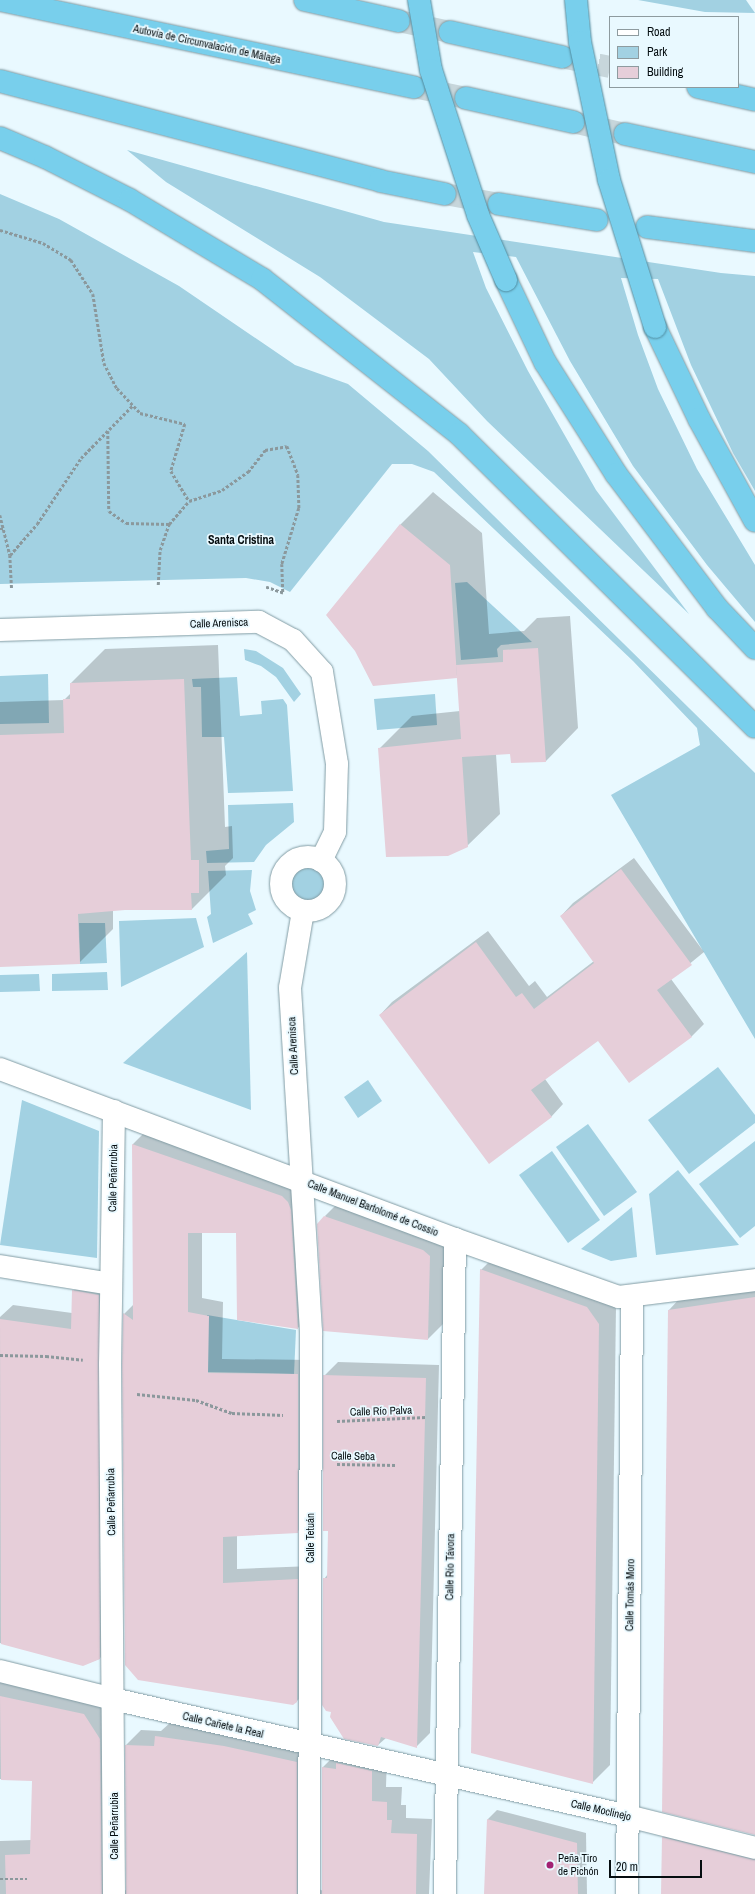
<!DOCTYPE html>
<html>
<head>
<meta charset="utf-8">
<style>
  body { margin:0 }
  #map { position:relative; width:755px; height:1894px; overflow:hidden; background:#e9f9ff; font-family:"Archivo Narrow",sans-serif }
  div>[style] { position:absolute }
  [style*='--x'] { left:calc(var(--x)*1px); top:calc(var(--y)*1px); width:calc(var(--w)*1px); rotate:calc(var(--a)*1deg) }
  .green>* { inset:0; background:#a2d1e2 }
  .round { border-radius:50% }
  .shadow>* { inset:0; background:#0003 }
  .building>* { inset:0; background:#e6ced9 }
  .highway-tunnel>* { height:22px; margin-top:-11px; transform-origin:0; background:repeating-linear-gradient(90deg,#c7d6db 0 22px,transparent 0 33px) }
  .path>* { height:2.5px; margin-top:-1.25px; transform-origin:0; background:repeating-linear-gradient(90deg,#8b989c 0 3px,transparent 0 5px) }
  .roads { filter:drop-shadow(0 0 1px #829ca4) drop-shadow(0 0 1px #829ca4) }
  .minor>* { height:22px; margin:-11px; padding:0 11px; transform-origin:11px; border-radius:11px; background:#fff }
  .minor>.ring { margin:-11px; padding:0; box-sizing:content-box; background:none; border:22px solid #fff; border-radius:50% }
  .highway>* { height:22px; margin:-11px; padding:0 11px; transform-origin:11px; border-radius:11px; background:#78cfec }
  .bridges { filter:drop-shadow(0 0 1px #508b9f) drop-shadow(0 0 1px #508b9f) }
  .highway-bridge>* { height:22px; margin:-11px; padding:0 11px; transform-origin:11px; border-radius:11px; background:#78cfec }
  .dots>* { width:11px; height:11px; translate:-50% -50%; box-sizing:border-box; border:2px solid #e9f9ff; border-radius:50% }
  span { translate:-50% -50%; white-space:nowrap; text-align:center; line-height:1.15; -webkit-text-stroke:3.5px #e9f9ff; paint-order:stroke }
  .street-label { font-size:11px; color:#050d10 }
  .poi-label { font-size:11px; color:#050d10 }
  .left { translate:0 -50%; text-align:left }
  .neighbourhood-label { font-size:12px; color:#050d10; font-weight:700 }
  .legend { position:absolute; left:609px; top:16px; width:130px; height:72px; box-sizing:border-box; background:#e9f9ff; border:1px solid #8e9b9f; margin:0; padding:5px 7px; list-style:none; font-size:12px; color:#050d10 }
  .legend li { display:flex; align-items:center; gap:8px; height:20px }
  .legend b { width:20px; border:1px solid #8e9b9f }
  .scale { position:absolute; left:609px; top:1860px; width:93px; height:18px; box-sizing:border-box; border:2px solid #050d10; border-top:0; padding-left:5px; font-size:12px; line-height:14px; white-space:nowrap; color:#050d10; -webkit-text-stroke:3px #e9f9ff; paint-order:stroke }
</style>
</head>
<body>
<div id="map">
  <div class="green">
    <div style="clip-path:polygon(638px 0,746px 0,755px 13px,705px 12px)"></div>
    <div style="clip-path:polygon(127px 150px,384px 222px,721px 273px,755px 276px,755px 491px,733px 453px,691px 365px,658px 279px,621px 278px,638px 335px,658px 389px,697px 469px,755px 565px,755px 622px,707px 565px,633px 466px,570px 361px,516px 257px,473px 252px,486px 288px,528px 371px,596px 490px,689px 614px,487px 421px,429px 359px,320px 277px,166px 182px)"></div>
    <div style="clip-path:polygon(0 194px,59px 219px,179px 286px,295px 365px,348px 384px,428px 451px,755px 773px,755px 1039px,611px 795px,700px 745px,697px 728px,633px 661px,434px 472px,412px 464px,392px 464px,290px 592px,270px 582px,246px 578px,0 584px)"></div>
    <div style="clip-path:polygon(467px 582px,532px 642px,501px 645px,497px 649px,498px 657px,461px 660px,455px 583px)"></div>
    <div style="clip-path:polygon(244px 649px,256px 651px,283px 668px,301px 694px,294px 702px,276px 677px,261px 666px,245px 660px)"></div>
    <div style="clip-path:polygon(48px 674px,49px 723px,0 724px,0 676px)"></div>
    <div style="clip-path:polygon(237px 677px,240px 716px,262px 714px,261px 701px,283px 699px,287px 705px,293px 791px,228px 793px,224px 737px,202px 737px,201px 687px,193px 687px,192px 679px)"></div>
    <div style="clip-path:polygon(435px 694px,437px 725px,377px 730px,374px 699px)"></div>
    <div style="clip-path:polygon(293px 803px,294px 822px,266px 845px,254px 862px,207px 863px,206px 851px,229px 849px,228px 805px)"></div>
    <div class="round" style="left:291px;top:868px;width:34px;height:34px"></div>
    <div style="clip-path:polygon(252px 870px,250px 891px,256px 910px,248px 914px,253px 924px,213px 943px,207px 917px,211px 914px,208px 871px)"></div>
    <div style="clip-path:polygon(196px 918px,204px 947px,121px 987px,119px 921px)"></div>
    <div style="clip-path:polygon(79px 923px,105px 923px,107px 963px,80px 964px)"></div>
    <div style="clip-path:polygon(247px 952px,251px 1110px,123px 1063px)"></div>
    <div style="clip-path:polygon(107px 972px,108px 990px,52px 991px,52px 974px)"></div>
    <div style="clip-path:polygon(39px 974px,40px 991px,0 992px,0 975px)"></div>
    <div style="clip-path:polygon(718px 1067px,755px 1115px,755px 1123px,689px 1174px,648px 1120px)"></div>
    <div style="clip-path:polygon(368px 1080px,382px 1101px,358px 1118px,344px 1097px)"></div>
    <div style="clip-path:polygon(22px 1100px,99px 1131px,97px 1258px,0 1245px)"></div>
    <div style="clip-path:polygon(588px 1124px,637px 1192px,604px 1216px,556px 1147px)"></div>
    <div style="clip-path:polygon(755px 1141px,755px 1226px,740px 1238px,699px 1184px)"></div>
    <div style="clip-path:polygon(552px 1151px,600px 1220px,568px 1243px,519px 1175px)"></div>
    <div style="clip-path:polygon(678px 1170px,739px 1245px,656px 1255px,649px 1194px)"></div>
    <div style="clip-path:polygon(632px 1207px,637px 1257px,611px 1261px,581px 1249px)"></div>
    <div style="clip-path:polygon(207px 1315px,296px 1330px,294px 1374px,208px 1372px)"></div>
  </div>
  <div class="shadow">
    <div style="clip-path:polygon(433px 492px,482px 533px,489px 634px,524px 631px,537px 618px,570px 616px,578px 728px,546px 761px,511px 753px,496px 754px,500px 814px,467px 846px,379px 749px,412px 716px,460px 711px,458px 676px,356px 651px,327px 615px,401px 524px)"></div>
    <div style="clip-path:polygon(218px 645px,225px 827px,232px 826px,233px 858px,225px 866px,226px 875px,192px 909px,113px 910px,113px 929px,79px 963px,0 966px,0 702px,64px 700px,71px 693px,71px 683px,105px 649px)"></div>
    <div style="clip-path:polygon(634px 858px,704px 952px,671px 979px,704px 1024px,691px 1037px,598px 1040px,545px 1079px,563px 1104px,551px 1117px,380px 1015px,392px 1002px,488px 931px,529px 986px,535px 981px,547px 997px,594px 961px,561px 916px,573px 903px)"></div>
    <div style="clip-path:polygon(147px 1130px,296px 1182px,312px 1313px,298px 1328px,237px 1232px,202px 1232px,202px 1298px,223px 1302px,222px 1359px,312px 1360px,312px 1517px,297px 1532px,237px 1535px,237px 1569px,312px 1566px,311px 1687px,297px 1701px,139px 1679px,124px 1364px,124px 1314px,134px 1304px,133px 1144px)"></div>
    <div style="clip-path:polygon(343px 1198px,448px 1238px,446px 1321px,428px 1339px,325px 1216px)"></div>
    <div style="clip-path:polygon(499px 1252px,616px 1306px,610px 1765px,592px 1783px,481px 1270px)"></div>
    <div style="clip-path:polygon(88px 1276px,112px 1280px,114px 1644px,99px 1659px,83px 1665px,0 1643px,0 1317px,13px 1305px,72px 1313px,73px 1291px)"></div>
    <div style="clip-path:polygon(755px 1286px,755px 1834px,669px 1310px,681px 1297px)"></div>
    <div style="clip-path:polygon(338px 1362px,439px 1365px,430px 1733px,417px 1746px,386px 1738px,378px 1745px,324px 1579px,328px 1574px,329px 1530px,324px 1376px)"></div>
    <div style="clip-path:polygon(0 1678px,99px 1699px,115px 1724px,118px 1886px,127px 1891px,126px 1745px,141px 1730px,161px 1731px,171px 1722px,311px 1747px,313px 1886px,323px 1891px,323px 1767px,338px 1752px,387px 1756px,386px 1787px,402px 1787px,401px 1805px,406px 1805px,406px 1818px,432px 1819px,429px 1894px,0 1894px,0 1841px,32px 1840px,33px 1780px,0 1779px)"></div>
    <div style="clip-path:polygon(497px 1810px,586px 1833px,587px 1894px,485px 1894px,488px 1819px)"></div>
    <div style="clip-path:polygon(675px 1825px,755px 1845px,755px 1894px,662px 1894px,662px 1838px)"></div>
  </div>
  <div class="building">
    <div style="clip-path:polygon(400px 524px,450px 565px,457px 678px,373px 686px,355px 651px,326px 615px)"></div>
    <div style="clip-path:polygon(538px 648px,546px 762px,511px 763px,510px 754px,462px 757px,468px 847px,448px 856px,386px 857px,378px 748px,461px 739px,456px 665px,503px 662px,503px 650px)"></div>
    <div style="clip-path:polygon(184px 679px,191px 860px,199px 860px,199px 893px,191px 893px,192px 910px,125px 910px,78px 914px,80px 964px,0 967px,0 735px,64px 733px,63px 699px,70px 699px,70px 683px)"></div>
    <div style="clip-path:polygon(621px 869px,692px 965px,657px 990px,692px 1037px,629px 1083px,598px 1041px,531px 1090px,552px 1117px,489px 1164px,379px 1015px,476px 942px,516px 997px,522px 993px,534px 1009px,594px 963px,560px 916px)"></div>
    <div style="clip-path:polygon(132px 1144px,282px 1196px,288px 1202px,291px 1210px,298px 1329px,237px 1320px,236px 1233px,188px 1233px,188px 1312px,209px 1316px,208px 1373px,298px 1374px,298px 1533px,223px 1537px,223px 1583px,298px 1579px,297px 1702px,293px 1705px,138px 1680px,125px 1665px,122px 1364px,123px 1313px,133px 1320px)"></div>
    <div style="clip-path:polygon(324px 1216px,423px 1250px,430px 1256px,428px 1340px,323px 1331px,317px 1224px)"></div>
    <div style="clip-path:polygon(480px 1269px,587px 1307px,599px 1324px,593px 1784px,471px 1753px)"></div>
    <div style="clip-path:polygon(72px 1290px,99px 1295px,100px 1659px,83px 1666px,1px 1644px,0 1319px,71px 1329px)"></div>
    <div style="clip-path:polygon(755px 1297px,755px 1835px,662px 1812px,668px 1310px)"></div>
    <div style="clip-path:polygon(323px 1375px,426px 1378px,417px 1748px,381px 1737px,378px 1746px,344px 1739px,330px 1717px,331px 1712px,326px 1711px,322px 1705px,323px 1578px,327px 1578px,328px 1531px,323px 1531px)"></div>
    <div style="clip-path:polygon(0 1696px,84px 1714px,100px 1739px,102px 1894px,6px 1894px,5px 1855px,30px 1854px,32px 1781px,1px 1780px)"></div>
    <div style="clip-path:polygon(155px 1736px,224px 1746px,297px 1762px,297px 1894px,126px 1894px,125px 1745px,154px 1746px)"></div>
    <div style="clip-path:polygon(336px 1763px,372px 1771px,372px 1801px,387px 1802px,387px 1820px,392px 1820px,391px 1833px,417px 1834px,416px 1894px,322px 1894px,322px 1767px,336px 1769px)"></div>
    <div style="clip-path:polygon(487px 1819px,577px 1843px,578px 1894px,484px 1894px)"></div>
    <div style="clip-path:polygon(662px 1837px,755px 1860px,755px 1894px,661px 1894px)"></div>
  </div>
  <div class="highway-tunnel">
    <div style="--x:399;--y:21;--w:52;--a:12.2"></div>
    <div style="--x:566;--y:58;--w:45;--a:11.6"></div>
    <div style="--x:414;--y:87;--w:53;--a:11.9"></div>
    <div style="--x:573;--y:122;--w:53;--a:13"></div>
    <div style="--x:445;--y:194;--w:55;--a:10.5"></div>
  </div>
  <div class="path">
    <div style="--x:0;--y:230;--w:45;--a:16.8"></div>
    <div style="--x:43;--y:243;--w:33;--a:31"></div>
    <div style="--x:71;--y:260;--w:40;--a:57.1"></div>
    <div style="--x:93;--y:294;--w:70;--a:80.9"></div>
    <div style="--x:104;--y:363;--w:28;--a:63"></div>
    <div style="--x:117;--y:388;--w:34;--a:47"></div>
    <div style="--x:140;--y:413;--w:46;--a:13.7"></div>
    <div style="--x:185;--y:424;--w:49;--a:106.6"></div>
    <div style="--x:171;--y:471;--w:35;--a:59"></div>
    <div style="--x:189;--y:501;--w:35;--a:-18"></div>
    <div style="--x:222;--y:490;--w:32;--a:-35"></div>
    <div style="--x:248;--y:472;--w:28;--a:-52"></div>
    <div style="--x:265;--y:450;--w:22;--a:-10"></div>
    <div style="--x:287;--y:446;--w:31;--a:69"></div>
    <div style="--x:298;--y:475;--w:33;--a:88"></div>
    <div style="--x:299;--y:508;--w:59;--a:106.9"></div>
    <div style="--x:282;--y:564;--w:29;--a:88"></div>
    <div style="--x:283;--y:593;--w:18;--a:-161"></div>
    <div style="--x:108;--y:431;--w:80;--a:89.3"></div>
    <div style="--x:109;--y:511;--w:21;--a:35"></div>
    <div style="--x:126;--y:523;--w:43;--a:1.3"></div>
    <div style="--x:0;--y:515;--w:41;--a:76"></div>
    <div style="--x:10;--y:555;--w:34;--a:87"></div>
    <div style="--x:0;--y:529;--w:5;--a:0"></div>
    <div style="--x:10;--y:555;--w:41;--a:-48.9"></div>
    <div style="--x:37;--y:524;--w:79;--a:-56.3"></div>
    <div style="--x:81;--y:458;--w:74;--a:-45.5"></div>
    <div style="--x:158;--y:585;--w:35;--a:-87"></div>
    <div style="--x:160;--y:550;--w:28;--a:-71"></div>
    <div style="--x:169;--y:524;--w:30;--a:-49"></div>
    <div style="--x:0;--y:1355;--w:46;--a:1.2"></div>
    <div style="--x:46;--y:1356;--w:37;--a:6"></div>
    <div style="--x:137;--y:1394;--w:59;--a:5.8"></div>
    <div style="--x:196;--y:1400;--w:38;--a:20"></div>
    <div style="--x:232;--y:1413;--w:51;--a:2.2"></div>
    <div style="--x:337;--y:1421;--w:89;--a:-2.6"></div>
    <div style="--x:337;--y:1464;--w:59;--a:1"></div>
    <div style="--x:0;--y:1879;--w:27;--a:0"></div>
  </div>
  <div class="roads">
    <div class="minor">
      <div style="--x:0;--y:630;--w:259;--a:-1.8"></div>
      <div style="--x:259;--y:622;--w:38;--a:28"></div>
      <div style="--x:293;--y:640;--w:43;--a:47.8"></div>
      <div style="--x:322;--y:672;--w:93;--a:80.7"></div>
      <div style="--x:337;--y:764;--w:68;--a:91.7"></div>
      <div style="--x:335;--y:832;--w:32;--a:116"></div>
      <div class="ring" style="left:281px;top:857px;width:32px;height:32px"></div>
      <div style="--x:303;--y:911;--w:78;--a:99.6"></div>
      <div style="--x:290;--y:988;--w:345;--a:86.5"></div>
      <div style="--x:311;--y:1332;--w:562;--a:90.2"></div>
      <div style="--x:0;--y:1069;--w:486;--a:20.5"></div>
      <div style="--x:455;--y:1239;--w:174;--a:19.5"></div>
      <div style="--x:619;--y:1297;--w:137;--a:-7.1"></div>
      <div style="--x:114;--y:1111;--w:253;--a:90.9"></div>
      <div style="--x:110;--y:1364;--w:530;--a:89.57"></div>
      <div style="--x:0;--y:1266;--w:112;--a:9.2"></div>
      <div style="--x:0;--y:1671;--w:116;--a:13.9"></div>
      <div style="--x:113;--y:1699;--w:528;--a:12.8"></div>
      <div style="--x:628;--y:1816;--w:131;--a:14.1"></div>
      <div style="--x:445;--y:1894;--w:655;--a:-89.13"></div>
      <div style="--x:627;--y:1894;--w:598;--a:-89.52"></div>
    </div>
    <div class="highway">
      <div style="--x:0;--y:0;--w:423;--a:11.9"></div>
      <div style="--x:305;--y:0;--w:96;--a:12.6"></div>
      <div style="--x:450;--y:32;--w:115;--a:12.6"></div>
      <div style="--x:0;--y:81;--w:393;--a:14.7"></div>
      <div style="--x:380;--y:181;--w:66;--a:11.3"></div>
      <div style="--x:698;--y:87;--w:58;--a:12.8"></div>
      <div style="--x:466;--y:98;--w:110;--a:12.6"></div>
      <div style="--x:625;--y:134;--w:133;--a:12.2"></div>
      <div style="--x:0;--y:138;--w:49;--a:22.9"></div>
      <div style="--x:45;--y:157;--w:95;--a:26.8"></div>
      <div style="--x:130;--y:200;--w:154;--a:30.9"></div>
      <div style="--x:262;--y:279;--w:251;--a:38.2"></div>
      <div style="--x:459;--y:434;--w:416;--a:44.7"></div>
      <div style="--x:499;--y:204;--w:99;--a:9.3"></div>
      <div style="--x:647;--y:227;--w:109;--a:7.4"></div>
      <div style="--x:506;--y:280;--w:91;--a:64.6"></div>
      <div style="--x:545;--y:362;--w:133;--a:57.6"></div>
      <div style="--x:616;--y:474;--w:168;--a:53"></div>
      <div style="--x:717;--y:608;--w:55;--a:46.5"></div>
      <div style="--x:655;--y:327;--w:102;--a:64.4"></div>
      <div style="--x:699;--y:419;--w:116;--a:61.2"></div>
    </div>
  </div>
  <div class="bridges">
    <div class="highway-bridge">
      <div style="--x:419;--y:0;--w:71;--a:80.3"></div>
      <div style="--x:431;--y:70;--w:152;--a:72"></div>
      <div style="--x:478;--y:215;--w:71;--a:66.7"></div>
      <div style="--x:576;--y:0;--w:42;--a:84.6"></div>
      <div style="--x:580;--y:42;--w:141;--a:78.1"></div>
      <div style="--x:609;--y:180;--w:154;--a:72.6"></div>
    </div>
  </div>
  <div class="dots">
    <div style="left:550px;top:1865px;background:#a22273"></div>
  </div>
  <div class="street-label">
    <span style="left:207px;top:44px;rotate:12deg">Autovía de Circunvalación de Málaga</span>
    <span style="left:219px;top:623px;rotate:-2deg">Calle Arenisca</span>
    <span style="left:293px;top:1046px;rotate:-93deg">Calle Arenisca</span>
    <span style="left:113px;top:1178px;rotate:-89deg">Calle Peñarrubia</span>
    <span style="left:373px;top:1208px;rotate:21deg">Calle Manuel Bartolomé de Cossio</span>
    <span style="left:381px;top:1411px;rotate:-2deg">Calle Río Palva</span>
    <span style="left:353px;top:1456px;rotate:1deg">Calle Seba</span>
    <span style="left:111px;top:1502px;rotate:-91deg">Calle Peñarrubia</span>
    <span style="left:310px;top:1538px;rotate:-90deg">Calle Tetuán</span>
    <span style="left:450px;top:1567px;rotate:-89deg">Calle Río Távora</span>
    <span style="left:630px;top:1595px;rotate:-89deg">Calle Tomás Moro</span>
    <span style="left:223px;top:1725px;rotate:13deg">Calle Cañete la Real</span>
    <span style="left:601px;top:1810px;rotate:13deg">Calle Moclinejo</span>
    <span style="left:114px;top:1826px;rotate:-90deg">Calle Peñarrubia</span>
  </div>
  <div class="poi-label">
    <span class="left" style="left:558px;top:1865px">Peña Tiro<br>de Pichón</span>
  </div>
  <div class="neighbourhood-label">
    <span style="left:241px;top:541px">Santa Cristina</span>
  </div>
  <ul class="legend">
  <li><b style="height:5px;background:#fff"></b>Road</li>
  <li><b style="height:11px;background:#a2d1e2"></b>Park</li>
  <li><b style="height:11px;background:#e6ced9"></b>Building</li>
  </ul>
  <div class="scale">20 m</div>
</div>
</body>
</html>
